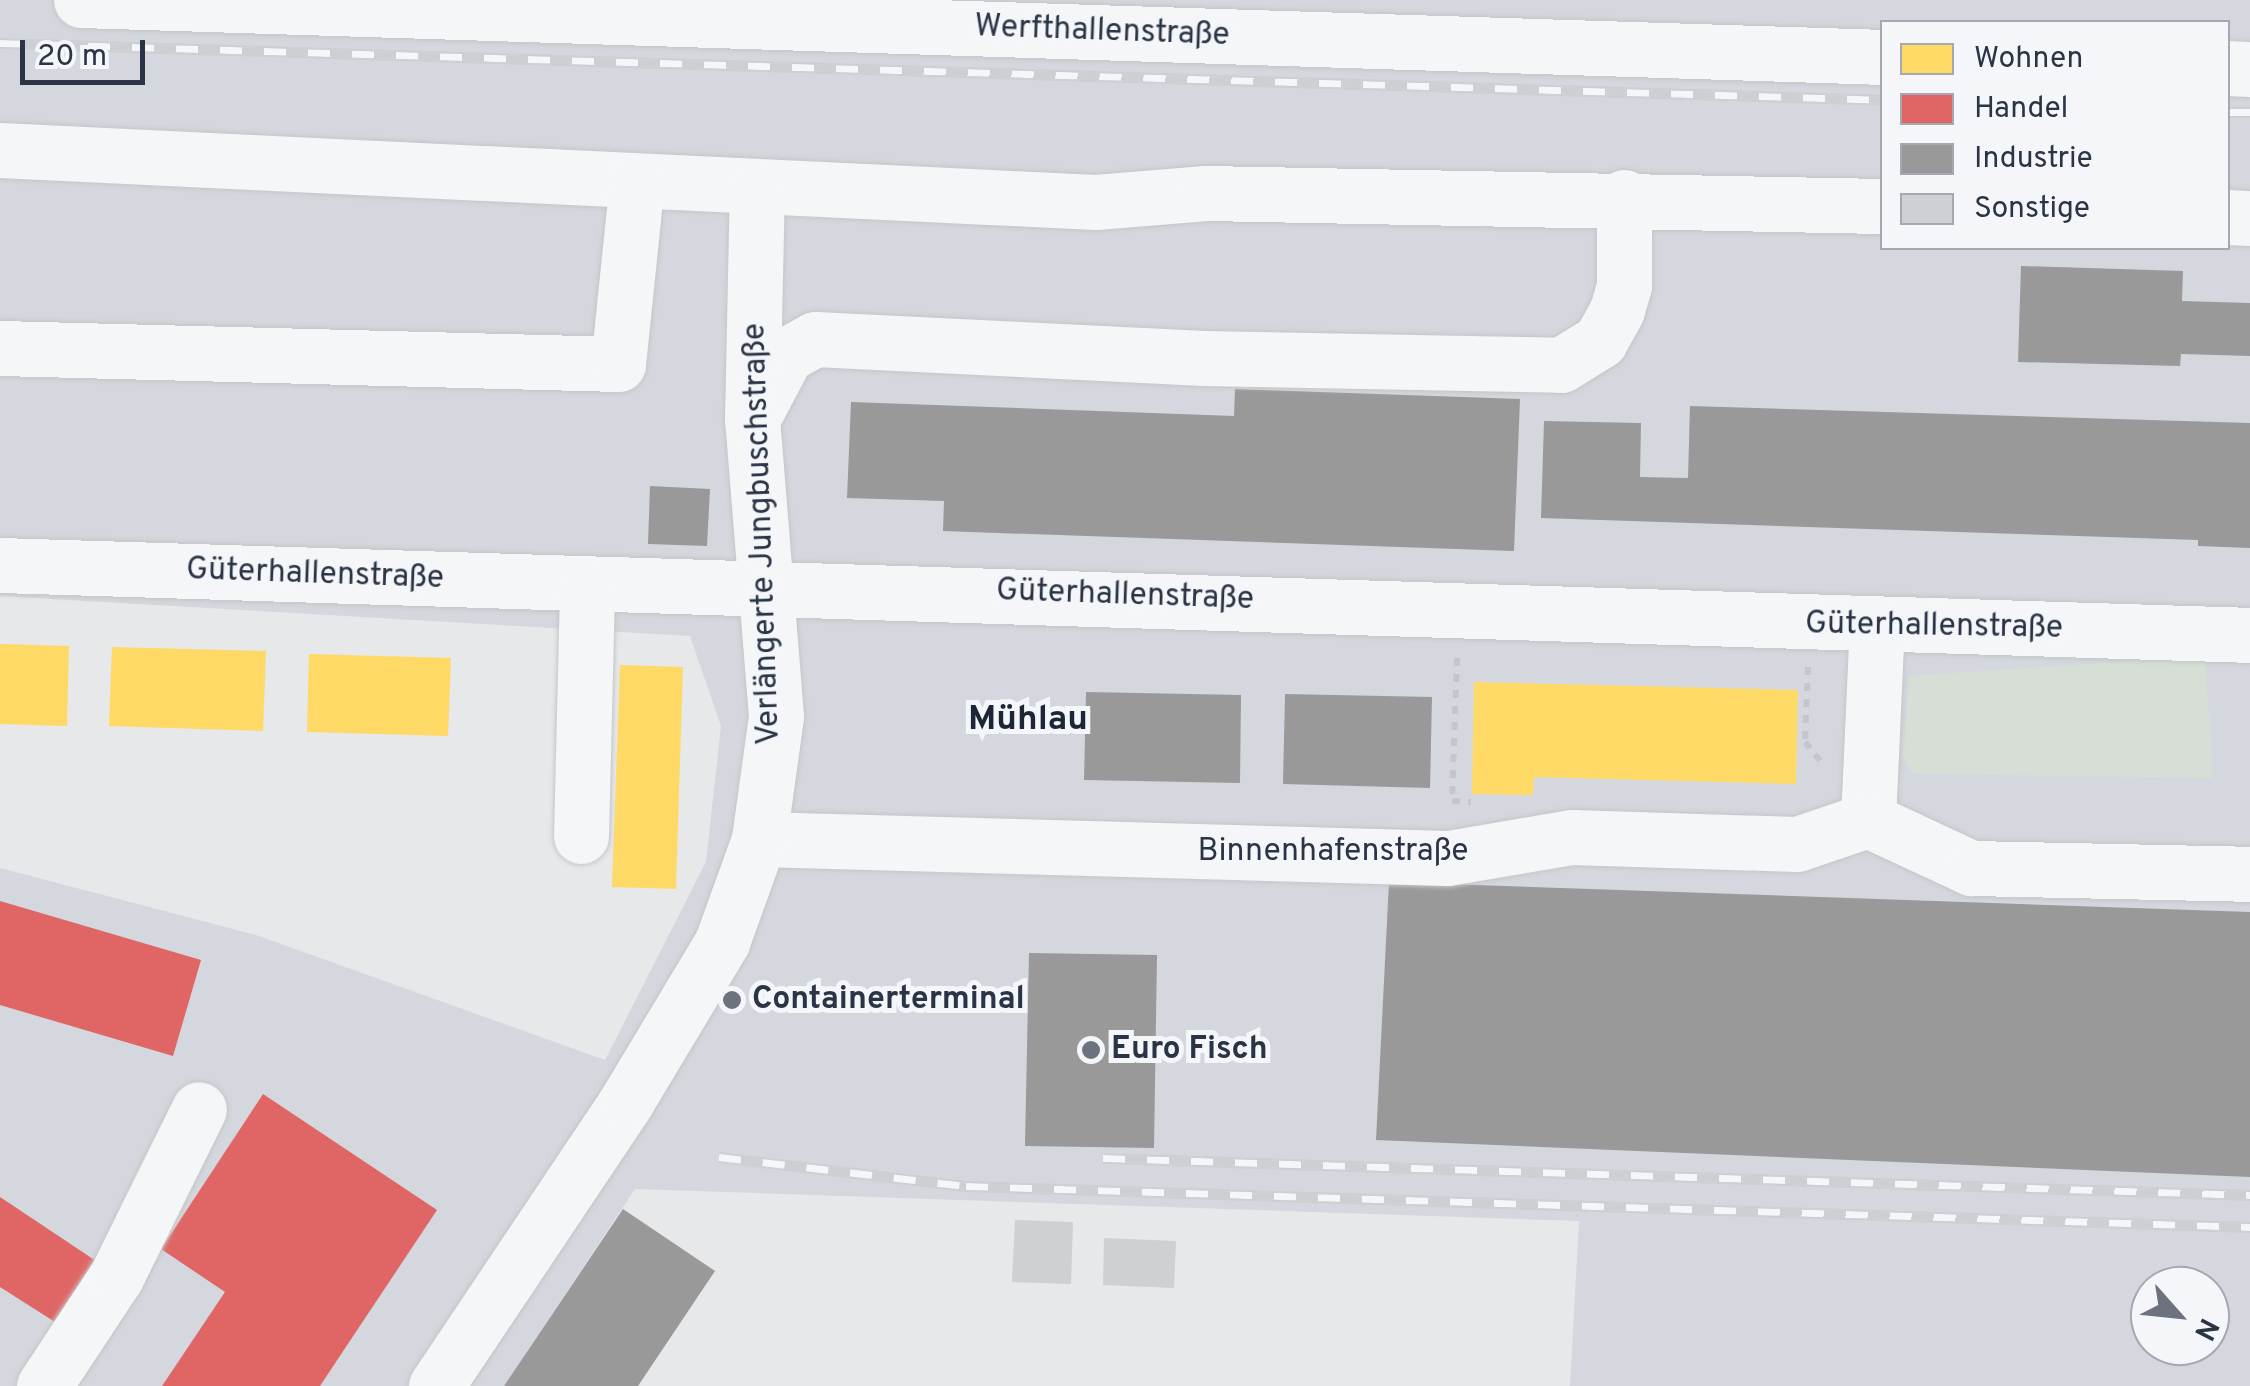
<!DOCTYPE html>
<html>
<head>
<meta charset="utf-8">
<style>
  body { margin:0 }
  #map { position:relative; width:2250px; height:1386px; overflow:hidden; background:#e6e8ea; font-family:Overpass,sans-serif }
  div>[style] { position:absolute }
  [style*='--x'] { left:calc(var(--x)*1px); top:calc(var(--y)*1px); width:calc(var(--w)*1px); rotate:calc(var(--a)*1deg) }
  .built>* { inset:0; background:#d4d7dd }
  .green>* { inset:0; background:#d6ded6 }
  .homes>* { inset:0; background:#ffd966 }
  .shops>* { inset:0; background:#e06666 }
  .industry>* { inset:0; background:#999 }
  .building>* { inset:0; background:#ced0d3 }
  .path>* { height:6px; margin-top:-3px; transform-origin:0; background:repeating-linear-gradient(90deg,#c5c6ca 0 8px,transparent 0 16px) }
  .roads { filter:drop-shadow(0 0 2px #c4c6c8) drop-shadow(0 0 2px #c4c6c8) }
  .minor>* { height:55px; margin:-27.5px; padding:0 27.5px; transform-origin:27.5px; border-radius:27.5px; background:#f5f6f7 }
  .rail>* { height:11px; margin-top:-5.5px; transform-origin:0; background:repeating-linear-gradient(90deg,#f4f6f9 0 22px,#cecfd2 0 44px); box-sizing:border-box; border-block:2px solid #cecfd2 }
  .dots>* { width:28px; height:28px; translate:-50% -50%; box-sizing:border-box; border:5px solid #f4f6f9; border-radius:50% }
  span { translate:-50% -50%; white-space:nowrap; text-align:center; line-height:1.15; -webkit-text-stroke:10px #f4f6f9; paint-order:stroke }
  .street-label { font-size:32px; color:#2b3445 }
  .poi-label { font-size:32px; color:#2b3445; font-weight:700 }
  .left { translate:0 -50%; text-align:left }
  .neighbourhood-label { font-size:35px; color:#1d2536; font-weight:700 }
  .legend { position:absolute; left:1880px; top:20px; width:350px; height:230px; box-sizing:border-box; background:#f4f6f9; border:2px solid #a4a8b1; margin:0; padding:12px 18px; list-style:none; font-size:30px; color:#2b3445 }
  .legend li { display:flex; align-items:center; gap:20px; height:50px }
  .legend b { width:50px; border:2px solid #a4a8b1 }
  .north { position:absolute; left:2130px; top:1266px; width:100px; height:100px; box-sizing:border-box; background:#f4f6f9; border:2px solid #a4a8b1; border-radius:50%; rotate:117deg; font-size:28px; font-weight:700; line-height:40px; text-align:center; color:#2b3445 }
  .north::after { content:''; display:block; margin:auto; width:35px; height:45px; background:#6c737f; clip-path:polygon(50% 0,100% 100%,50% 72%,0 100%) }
  .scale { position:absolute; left:20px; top:40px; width:125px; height:45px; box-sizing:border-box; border:5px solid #2b3445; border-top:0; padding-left:12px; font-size:30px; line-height:35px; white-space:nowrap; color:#2b3445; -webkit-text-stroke:8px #f4f6f9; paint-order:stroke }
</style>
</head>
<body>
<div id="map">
  <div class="built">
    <div style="clip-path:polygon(evenodd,0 0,2250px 0,2250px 1386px,1570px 1386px,1579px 1221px,635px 1189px,504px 1386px,0 1386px,0 868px,256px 935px,605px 1060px,706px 862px,721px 726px,690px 636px,0 596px,0 0,1882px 22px,2228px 22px,2228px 248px,1882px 248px,1882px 22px,0 0,2150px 1286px,2210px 1286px,2210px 1346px,2150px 1346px,2150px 1286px)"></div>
  </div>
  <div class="green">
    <div style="clip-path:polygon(2205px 656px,2213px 778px,1913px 774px,1903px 758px,1909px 676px)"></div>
  </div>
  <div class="homes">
    <div style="clip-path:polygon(0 644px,69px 646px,67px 726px,0 724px)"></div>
    <div style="clip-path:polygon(112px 647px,266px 651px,263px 731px,109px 726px)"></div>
    <div style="clip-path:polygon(309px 654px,451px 658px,448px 736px,307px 732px)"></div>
    <div style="clip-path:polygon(620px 665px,683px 667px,676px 889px,612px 887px)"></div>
    <div style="clip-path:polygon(1474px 682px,1798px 690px,1796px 784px,1534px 777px,1533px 795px,1472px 794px)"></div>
  </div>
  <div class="shops">
    <div style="clip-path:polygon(0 901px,201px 960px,173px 1056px,0 1005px)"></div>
    <div style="clip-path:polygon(263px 1094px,437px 1210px,320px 1386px,162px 1386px,225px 1292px,161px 1249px)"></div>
    <div style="clip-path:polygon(0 1197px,96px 1261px,55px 1322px,0 1287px)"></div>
  </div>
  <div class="industry">
    <div style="clip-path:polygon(2021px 266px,2183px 271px,2182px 301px,2250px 303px,2250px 356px,2181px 354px,2180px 366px,2018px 362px)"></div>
    <div style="clip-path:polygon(1235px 389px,1520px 399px,1514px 551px,943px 531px,944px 501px,847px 498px,851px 402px,1234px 416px)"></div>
    <div style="clip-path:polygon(1690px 406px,2250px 423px,2250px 548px,2198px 546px,2198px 540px,1541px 518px,1544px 421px,1641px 423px,1640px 477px,1688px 478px)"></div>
    <div style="clip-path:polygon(650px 486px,710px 489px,707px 546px,648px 544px)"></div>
    <div style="clip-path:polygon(1086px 692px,1241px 695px,1240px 783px,1084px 780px)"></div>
    <div style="clip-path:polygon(1285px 694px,1432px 697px,1430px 788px,1283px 784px)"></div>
    <div style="clip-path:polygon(1389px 882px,2250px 912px,2250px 1177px,1376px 1140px)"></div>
    <div style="clip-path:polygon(1029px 953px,1157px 955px,1154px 1148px,1025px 1146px)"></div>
    <div style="clip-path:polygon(623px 1209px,715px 1271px,638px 1386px,504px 1386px)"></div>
  </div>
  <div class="building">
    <div style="clip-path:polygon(1015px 1220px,1073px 1222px,1071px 1284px,1012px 1282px)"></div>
    <div style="clip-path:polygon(1104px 1238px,1176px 1241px,1174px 1288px,1103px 1285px)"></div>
  </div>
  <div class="path">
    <div style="--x:1457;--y:658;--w:143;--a:92"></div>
    <div style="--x:1452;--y:801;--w:19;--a:3"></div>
    <div style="--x:1808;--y:667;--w:75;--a:92.3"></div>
    <div style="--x:1805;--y:742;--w:27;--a:51"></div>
  </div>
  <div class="roads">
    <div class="minor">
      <div style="--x:81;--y:0;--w:1802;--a:1.81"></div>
      <div style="--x:2228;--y:68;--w:22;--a:3"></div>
      <div style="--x:0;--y:150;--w:1097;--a:2.72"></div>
      <div style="--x:1096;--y:202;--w:110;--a:-4.7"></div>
      <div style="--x:1206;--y:193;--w:676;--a:1.1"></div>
      <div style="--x:2228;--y:217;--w:22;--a:3"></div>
      <div style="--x:0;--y:348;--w:618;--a:1.48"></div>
      <div style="--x:618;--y:364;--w:184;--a:-84.1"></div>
      <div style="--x:756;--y:412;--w:64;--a:-62.2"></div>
      <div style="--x:786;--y:355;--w:33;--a:-29"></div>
      <div style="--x:815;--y:339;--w:389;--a:2.8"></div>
      <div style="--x:1204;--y:358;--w:357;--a:1.1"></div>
      <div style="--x:1561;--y:365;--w:46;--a:-31.6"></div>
      <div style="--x:1600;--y:341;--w:35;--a:-61"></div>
      <div style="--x:1617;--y:310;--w:25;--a:-74"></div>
      <div style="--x:1624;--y:286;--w:89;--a:-90"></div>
      <div style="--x:0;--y:565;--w:2251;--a:1.78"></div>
      <div style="--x:1868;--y:820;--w:196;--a:-87.4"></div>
      <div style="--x:581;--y:836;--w:252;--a:-88.6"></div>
      <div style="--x:759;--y:839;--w:689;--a:1.58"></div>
      <div style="--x:1448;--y:858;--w:126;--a:-9.6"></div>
      <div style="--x:1572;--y:837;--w:225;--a:1.8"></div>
      <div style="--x:1797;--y:844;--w:75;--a:-18.7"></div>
      <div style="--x:1868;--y:820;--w:114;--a:25"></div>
      <div style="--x:1971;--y:868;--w:279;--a:1.2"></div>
      <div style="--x:44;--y:1386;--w:131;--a:-56.6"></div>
      <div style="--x:116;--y:1277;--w:187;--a:-63.7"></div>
      <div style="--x:436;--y:1386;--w:342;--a:-56.2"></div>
      <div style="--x:626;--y:1102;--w:187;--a:-59"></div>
      <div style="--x:722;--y:942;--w:109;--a:-70.2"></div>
      <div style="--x:759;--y:839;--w:124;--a:-82.1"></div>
      <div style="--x:776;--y:716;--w:297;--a:-94.6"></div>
      <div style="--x:752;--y:420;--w:230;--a:-88.8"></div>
    </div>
  </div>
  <div class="rail">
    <div style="--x:0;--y:43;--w:1883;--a:1.73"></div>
    <div style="--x:2228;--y:112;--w:22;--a:0"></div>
    <div style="--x:719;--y:1157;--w:249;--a:6.7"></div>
    <div style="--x:966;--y:1186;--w:1285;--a:1.83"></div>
    <div style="--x:1103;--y:1158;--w:1148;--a:1.85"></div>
  </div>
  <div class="dots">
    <div style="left:732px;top:1000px;background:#6c737f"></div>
    <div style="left:1091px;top:1050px;background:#6c737f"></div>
  </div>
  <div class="street-label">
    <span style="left:1102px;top:32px;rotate:2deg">Werfthallenstraße</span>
    <span style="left:763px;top:534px;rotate:-92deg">Verlängerte Jungbuschstraße</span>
    <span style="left:315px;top:575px;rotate:2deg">Güterhallenstraße</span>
    <span style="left:1125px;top:596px;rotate:2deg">Güterhallenstraße</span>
    <span style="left:1934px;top:627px;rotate:1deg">Güterhallenstraße</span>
    <span style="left:1333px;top:852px">Binnenhafenstraße</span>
  </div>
  <div class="poi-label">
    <span class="left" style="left:752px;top:1000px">Containerterminal</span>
    <span class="left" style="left:1111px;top:1050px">Euro Fisch</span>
  </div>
  <div class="neighbourhood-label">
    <span style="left:1028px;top:720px">Mühlau</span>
  </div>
  <ul class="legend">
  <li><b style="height:28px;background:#ffd966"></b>Wohnen</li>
  <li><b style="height:28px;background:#e06666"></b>Handel</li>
  <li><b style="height:28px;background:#999"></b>Industrie</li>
  <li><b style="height:28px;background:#ced0d3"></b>Sonstige</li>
  </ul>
  <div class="north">N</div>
  <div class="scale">20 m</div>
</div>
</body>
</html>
